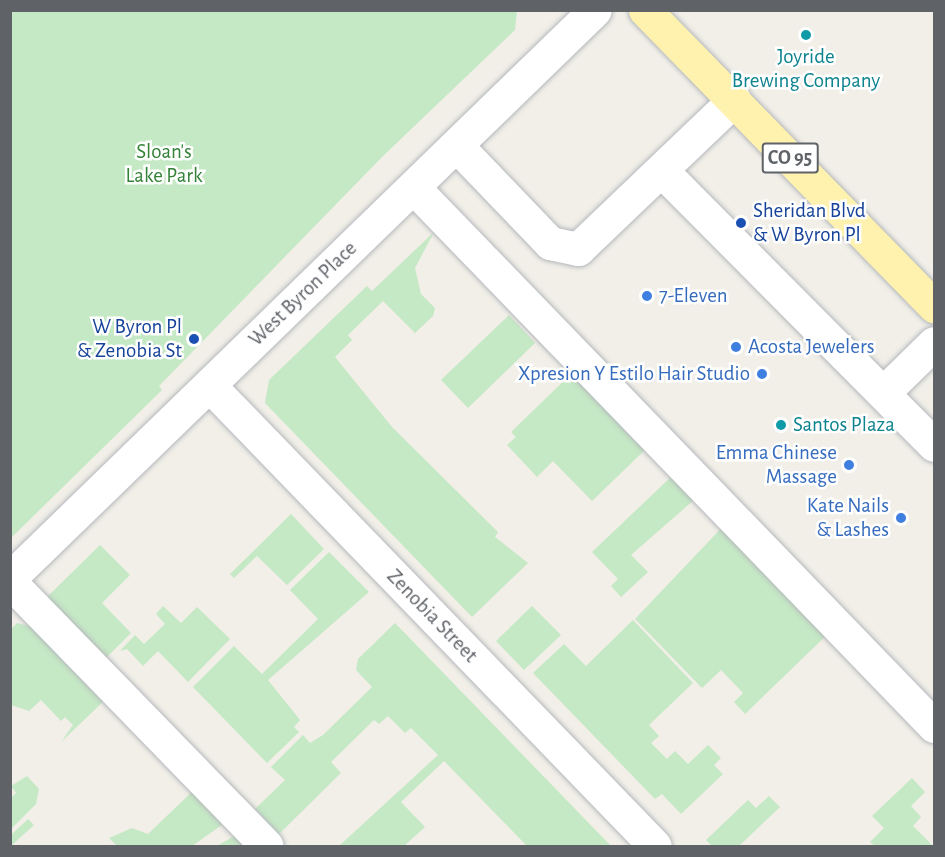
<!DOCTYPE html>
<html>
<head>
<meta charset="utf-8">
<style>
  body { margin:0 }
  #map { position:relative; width:945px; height:857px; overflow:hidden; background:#f1efe8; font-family:"Alegreya Sans",sans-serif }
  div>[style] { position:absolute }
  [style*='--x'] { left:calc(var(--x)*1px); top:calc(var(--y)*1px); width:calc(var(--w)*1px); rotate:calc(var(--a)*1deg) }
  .green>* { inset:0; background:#c5e8c5 }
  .roads { filter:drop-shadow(0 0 2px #b5b8bc) drop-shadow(0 0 2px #b5b8bc) }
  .minor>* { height:33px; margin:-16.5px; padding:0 16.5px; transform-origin:16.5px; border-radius:16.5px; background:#fff }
  .major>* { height:33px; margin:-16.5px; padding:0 16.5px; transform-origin:16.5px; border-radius:16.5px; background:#fff2af }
  .dots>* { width:16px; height:16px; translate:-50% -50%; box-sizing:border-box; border:3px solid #fff; border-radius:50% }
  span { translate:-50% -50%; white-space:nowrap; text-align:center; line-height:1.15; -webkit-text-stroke:5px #fff; paint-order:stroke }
  .shield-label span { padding:2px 4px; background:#fff; border:2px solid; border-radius:4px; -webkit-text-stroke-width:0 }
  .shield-label { font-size:20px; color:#5f6368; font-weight:700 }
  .culture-label { font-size:21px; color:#0d838f }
  .left { translate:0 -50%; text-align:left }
  .park-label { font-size:21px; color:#348238 }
  .transit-label { font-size:21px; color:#164399 }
  .right { translate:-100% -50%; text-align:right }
  .street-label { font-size:21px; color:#5f6368 }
  .shop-label { font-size:21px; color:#366cbe }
  .frame { position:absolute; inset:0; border:12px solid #5f6368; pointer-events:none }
</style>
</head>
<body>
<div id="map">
  <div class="green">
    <div style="clip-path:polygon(11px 10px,517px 11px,515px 30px,383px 156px,159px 386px,162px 390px,11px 538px)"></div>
    <div style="clip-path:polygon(434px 232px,415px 268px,421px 294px,435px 308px,433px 316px,415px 333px,383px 301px,348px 335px,352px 340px,335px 357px,392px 427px,498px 532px,495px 537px,528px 563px,472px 617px,265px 403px,269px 380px,367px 286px,372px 291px)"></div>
    <div style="clip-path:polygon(509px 315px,535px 343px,468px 408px,441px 380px)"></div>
    <div style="clip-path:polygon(572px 373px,646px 449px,592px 501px,553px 461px,537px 477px,507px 445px,516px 437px,511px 432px)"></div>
    <div style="clip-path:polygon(672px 476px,695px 499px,631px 555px,648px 572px,621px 597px,611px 586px,618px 579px,592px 552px)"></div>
    <div style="clip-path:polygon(291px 514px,324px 549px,287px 585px,257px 556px,234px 578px,230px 574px)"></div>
    <div style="clip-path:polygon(730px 519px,834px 628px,745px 714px,734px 702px,743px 693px,721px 670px,702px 688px,635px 619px)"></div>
    <div style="clip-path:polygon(100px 545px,130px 575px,102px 603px,131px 633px,106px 658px,46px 598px)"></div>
    <div style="clip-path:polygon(329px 552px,369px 592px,268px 680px,300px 720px,294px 727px,299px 732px,267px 763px,193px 687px,234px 646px,262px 674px,318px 619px,290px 590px)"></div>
    <div style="clip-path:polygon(163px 606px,181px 623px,197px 607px,230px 639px,188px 682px,158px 651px,143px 666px,127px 649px,120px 651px,135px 635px,144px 644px,165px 624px,156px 614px)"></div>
    <div style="clip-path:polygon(532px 606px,561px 635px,524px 670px,496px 641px)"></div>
    <div style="clip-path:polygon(633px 620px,693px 683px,649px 725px,659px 736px,651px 743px,667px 759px,675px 751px,688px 764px,708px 745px,721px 758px,714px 765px,723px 774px,681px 814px,662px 794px,655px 799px,533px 673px,564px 644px,586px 666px)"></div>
    <div style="clip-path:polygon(17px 623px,40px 629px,107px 698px,61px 742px,73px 725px,65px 717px,61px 721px,41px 700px,29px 711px,11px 705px,11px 629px)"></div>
    <div style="clip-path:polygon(395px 623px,611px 846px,527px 846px,444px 761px,401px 802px,425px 827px,404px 846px,339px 846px,438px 755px,411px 728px,405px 733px,388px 716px,379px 724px,374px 720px,331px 762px,341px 773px,279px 834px,255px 809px,285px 780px,271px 767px,303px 735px,310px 743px,323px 735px,372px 687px,356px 670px,358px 659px)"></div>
    <div style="clip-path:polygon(27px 776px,39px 789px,36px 804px,11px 829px,11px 798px,16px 793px,11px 786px)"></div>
    <div style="clip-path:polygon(912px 778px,925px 792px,911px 806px,921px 817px,913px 826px,933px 846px,875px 846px,870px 842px,884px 828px,872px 816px)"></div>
    <div style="clip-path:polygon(195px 789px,226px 822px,192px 846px,117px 846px,109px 838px,132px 828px,148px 834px)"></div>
    <div style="clip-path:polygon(769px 796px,780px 807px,739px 846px,712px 846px,706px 840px,748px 800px,756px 808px)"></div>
    <div style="clip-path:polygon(28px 819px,34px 825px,11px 846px,11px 835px)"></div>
    <div style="clip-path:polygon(238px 834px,250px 846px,217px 846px)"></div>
  </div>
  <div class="roads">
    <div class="minor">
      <div style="--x:456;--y:145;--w:136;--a:46.2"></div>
      <div style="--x:550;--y:243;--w:29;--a:12"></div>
      <div style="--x:578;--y:249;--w:216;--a:-43.7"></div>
      <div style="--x:662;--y:171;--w:386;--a:45.2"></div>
      <div style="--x:413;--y:187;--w:750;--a:45.97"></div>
      <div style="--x:209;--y:385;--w:641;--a:45.95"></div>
      <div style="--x:883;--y:393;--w:71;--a:-44.4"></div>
      <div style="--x:10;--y:578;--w:815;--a:-44.16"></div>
      <div style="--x:10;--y:582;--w:368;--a:45.8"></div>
    </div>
    <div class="major">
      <div style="--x:645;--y:10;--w:414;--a:45.7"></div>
    </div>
  </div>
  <div class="dots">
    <div style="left:806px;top:35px;background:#0f9aa8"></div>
    <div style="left:741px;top:223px;background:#1a4fb4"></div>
    <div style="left:647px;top:296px;background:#3f7fe0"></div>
    <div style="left:194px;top:339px;background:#1a4fb4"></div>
    <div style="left:736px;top:347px;background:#3f7fe0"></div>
    <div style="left:762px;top:374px;background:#3f7fe0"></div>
    <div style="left:781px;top:425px;background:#0f9aa8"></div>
    <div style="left:849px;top:465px;background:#3f7fe0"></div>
    <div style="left:901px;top:518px;background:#3f7fe0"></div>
  </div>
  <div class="shield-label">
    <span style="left:790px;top:158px">CO 95</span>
  </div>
  <div class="culture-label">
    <span style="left:806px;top:69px">Joyride<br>Brewing Company</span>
    <span class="left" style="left:793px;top:425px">Santos Plaza</span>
  </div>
  <div class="park-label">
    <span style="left:164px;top:164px">Sloan's<br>Lake Park</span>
  </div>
  <div class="transit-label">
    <span class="left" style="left:753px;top:223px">Sheridan Blvd<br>&amp; W Byron Pl</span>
    <span class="right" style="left:182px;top:339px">W Byron Pl<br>&amp; Zenobia St</span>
  </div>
  <div class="street-label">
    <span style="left:303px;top:294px;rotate:-44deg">West Byron Place</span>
    <span style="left:432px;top:616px;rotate:46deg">Zenobia Street</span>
  </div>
  <div class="shop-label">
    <span class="left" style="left:659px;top:296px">7-Eleven</span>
    <span class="left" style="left:748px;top:347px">Acosta Jewelers</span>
    <span class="right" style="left:750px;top:374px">Xpresion Y Estilo Hair Studio</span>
    <span class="right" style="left:837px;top:465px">Emma Chinese<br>Massage</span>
    <span class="right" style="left:889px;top:518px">Kate Nails<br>&amp; Lashes</span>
  </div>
  <div class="frame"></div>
</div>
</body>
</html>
